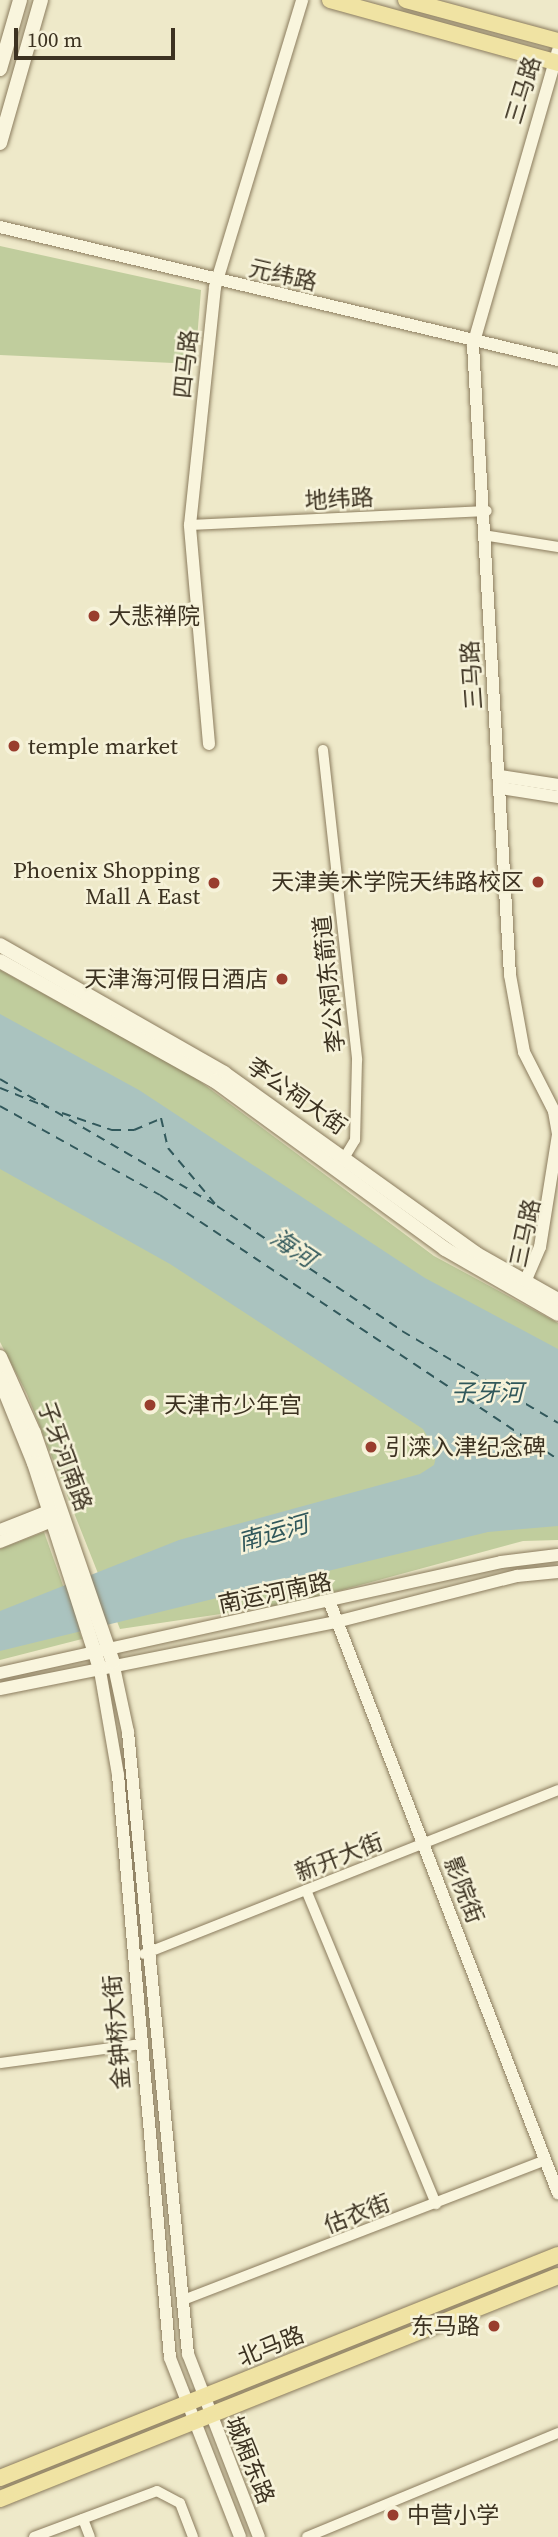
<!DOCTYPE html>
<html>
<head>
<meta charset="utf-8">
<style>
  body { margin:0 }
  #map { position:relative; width:558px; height:2537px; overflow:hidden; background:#eee9c9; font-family:"Source Serif 4","Noto Sans SC",serif }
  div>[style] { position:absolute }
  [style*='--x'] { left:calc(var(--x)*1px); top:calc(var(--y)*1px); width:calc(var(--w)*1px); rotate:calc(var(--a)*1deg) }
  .green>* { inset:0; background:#c0cd9d }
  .water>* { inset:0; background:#aac3bf }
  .ferry>* { height:2px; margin-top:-1px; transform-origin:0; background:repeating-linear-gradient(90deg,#31585b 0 9px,transparent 0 16px) }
  .roads { filter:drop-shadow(0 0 2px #8b7c5e) drop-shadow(0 0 2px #8b7c5e) }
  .minor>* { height:10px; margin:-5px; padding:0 5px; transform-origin:5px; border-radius:5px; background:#f9f5dd }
  .tertiary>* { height:12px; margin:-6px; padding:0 6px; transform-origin:6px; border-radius:6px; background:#f9f5dd }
  .secondary>* { height:14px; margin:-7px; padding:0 7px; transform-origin:7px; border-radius:7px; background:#f9f5dd }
  .primary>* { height:16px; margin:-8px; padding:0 8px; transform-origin:8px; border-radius:8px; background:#f0e3a3 }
  .dots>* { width:19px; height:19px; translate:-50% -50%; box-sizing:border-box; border:4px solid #f6f2d9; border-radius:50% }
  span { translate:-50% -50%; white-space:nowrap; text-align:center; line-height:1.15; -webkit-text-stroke:5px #f6f2d9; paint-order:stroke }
  .street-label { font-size:23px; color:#3c3221 }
  .poi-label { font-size:23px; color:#3c3221 }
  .left { translate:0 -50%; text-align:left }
  .right { translate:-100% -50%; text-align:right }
  .water-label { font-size:24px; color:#31585b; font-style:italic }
  .scale { position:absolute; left:14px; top:28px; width:161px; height:32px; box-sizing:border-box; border:4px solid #3c3221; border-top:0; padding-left:9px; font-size:21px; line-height:24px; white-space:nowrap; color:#3c3221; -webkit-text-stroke:5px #f6f2d9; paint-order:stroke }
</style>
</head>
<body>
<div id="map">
  <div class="green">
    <div style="clip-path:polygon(0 246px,201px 290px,195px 364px,0 355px)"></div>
    <div style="clip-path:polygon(0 970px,190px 1074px,434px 1256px,558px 1323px,558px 1540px,523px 1541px,294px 1603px,120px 1629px,27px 1394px,0 1342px)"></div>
    <div style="clip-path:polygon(44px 1532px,82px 1639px,0 1660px,0 1549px)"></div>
  </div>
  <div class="water">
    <div style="clip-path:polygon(0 1014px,139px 1090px,425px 1278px,558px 1349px,558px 1526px,488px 1532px,0 1651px,0 1611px,179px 1540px,420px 1474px,434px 1465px,437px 1453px,423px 1429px,170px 1264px,0 1169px)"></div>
  </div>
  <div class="ferry">
    <div style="--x:0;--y:1079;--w:248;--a:30.3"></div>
    <div style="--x:0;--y:1088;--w:51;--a:22"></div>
    <div style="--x:0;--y:1106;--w:183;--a:29.1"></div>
    <div style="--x:160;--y:1195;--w:478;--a:33.6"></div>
    <div style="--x:62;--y:1113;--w:53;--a:18.8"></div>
    <div style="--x:112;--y:1130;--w:22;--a:0"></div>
    <div style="--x:134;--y:1130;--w:28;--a:-23"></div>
    <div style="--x:161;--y:1118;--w:31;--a:77"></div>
    <div style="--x:168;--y:1148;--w:76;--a:49.8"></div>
    <div style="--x:217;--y:1206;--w:223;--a:34"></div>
    <div style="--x:402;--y:1331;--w:181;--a:30.5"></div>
  </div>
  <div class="roads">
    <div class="minor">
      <div style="--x:190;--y:525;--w:297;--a:-2.7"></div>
      <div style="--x:483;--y:535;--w:76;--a:9.1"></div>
      <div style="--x:323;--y:750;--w:312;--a:83.7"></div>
      <div style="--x:357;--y:1060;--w:80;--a:91.4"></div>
      <div style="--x:355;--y:1140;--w:26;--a:121"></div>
      <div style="--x:306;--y:1890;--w:340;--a:67.5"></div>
      <div style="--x:144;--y:1954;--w:445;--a:-21.6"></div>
      <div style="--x:0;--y:2063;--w:141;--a:-7.7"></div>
      <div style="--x:183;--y:2300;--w:388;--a:-21.1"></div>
      <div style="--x:83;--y:2519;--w:19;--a:69"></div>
      <div style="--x:34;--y:2537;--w:131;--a:-20.5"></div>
      <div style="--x:157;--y:2491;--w:26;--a:28"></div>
      <div style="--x:180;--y:2503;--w:36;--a:69"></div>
      <div style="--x:307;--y:2537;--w:272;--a:-22.5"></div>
    </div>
    <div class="tertiary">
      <div style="--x:0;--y:227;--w:574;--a:13.41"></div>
      <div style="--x:209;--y:744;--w:220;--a:-95"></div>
      <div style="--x:190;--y:525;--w:239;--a:-84"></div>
      <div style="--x:215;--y:287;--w:300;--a:-73.1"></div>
      <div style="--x:500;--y:776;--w:59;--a:8.8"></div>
      <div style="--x:501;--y:788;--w:58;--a:9"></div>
      <div style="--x:521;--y:1291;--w:48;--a:-66.6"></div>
      <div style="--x:540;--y:1247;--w:114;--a:-80.9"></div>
      <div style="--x:558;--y:1134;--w:23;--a:-100"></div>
      <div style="--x:554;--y:1111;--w:66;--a:-117"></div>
      <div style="--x:524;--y:1052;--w:78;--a:-100.3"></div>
      <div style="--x:510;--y:975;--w:631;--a:-93.36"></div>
      <div style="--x:473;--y:345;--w:306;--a:-73.9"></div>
      <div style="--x:0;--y:1530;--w:60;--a:-21.4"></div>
      <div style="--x:0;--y:1542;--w:67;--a:-22"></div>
      <div style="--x:330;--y:1603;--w:633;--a:68.87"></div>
      <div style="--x:113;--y:1662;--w:72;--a:77.9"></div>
      <div style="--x:128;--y:1732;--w:625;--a:84.49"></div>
      <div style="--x:188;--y:2354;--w:196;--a:68.8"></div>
      <div style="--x:99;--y:1665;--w:112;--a:80.2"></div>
      <div style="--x:118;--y:1775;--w:585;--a:84.9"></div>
      <div style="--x:170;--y:2358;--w:192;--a:68.6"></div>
      <div style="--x:0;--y:1673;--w:513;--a:-12.49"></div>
      <div style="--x:501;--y:1562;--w:57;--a:-7"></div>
      <div style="--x:0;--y:1689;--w:343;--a:-11.3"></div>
      <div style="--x:336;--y:1622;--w:187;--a:-14.3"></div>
      <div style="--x:517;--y:1576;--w:41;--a:-5.6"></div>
    </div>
    <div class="secondary">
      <div style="--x:0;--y:69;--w:72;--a:-73.8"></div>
      <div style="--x:0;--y:143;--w:149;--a:-74"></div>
      <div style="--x:0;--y:945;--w:258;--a:29.7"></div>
      <div style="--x:224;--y:1073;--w:309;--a:35.6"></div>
      <div style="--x:475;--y:1253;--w:95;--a:29.5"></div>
      <div style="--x:0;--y:961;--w:246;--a:29.2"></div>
      <div style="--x:215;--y:1081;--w:285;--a:36.1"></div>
      <div style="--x:445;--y:1249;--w:130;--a:29.9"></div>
      <div style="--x:0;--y:1357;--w:83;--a:65.9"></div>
      <div style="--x:34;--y:1433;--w:242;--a:71"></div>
      <div style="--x:0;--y:1379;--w:91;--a:68"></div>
      <div style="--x:34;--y:1463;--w:212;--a:72.2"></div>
    </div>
    <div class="primary">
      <div style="--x:330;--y:0;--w:237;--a:15.4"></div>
      <div style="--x:406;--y:0;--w:157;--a:15.1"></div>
      <div style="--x:0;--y:2478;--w:601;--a:-21.78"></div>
      <div style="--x:0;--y:2499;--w:601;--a:-21.78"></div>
    </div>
  </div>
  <div class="dots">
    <div style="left:94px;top:616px;background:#993d2e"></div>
    <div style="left:14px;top:746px;background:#993d2e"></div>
    <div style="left:538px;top:882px;background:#993d2e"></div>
    <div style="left:214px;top:883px;background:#993d2e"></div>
    <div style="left:282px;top:979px;background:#993d2e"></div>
    <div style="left:150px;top:1405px;background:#993d2e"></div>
    <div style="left:371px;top:1447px;background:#993d2e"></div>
    <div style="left:494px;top:2326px;background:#993d2e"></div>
    <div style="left:393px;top:2515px;background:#993d2e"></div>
  </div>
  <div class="street-label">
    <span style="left:523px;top:90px;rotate:-73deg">三马路</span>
    <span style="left:283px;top:275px;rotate:13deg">元纬路</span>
    <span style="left:186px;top:364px;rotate:-84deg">四马路</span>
    <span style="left:339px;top:499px;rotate:-3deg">地纬路</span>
    <span style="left:472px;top:675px;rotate:-94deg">三马路</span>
    <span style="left:329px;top:984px;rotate:-96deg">李公祠东箭道</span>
    <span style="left:297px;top:1096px;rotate:35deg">李公祠大街</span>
    <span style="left:525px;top:1233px;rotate:-78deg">三马路</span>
    <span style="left:65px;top:1456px;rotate:70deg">子牙河南路</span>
    <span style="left:275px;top:1593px;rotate:-12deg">南运河南路</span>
    <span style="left:339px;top:1857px;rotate:-21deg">新开大街</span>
    <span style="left:464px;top:1890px;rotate:69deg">影院街</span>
    <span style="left:117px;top:2032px;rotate:-95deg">金钟桥大街</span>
    <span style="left:357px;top:2214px;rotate:-21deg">估衣街</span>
    <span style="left:271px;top:2346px;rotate:-22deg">北马路</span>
    <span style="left:250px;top:2460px;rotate:68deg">城厢东路</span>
  </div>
  <div class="poi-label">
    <span class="left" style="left:108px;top:616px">大悲禅院</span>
    <span class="left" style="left:28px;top:746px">temple market</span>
    <span class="right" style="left:200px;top:883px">Phoenix Shopping<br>Mall A East</span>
    <span class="right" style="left:524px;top:882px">天津美术学院天纬路校区</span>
    <span class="right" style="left:268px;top:979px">天津海河假日酒店</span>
    <span class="left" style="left:164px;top:1405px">天津市少年宫</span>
    <span class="left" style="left:385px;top:1447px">引滦入津纪念碑</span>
    <span class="right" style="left:480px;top:2326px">东马路</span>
    <span class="left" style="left:407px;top:2515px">中营小学</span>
  </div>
  <div class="water-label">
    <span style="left:293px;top:1248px;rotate:34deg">海河</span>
    <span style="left:487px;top:1393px">子牙河</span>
    <span style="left:273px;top:1533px;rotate:-16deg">南运河</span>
  </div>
  <div class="scale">100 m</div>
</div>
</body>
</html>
